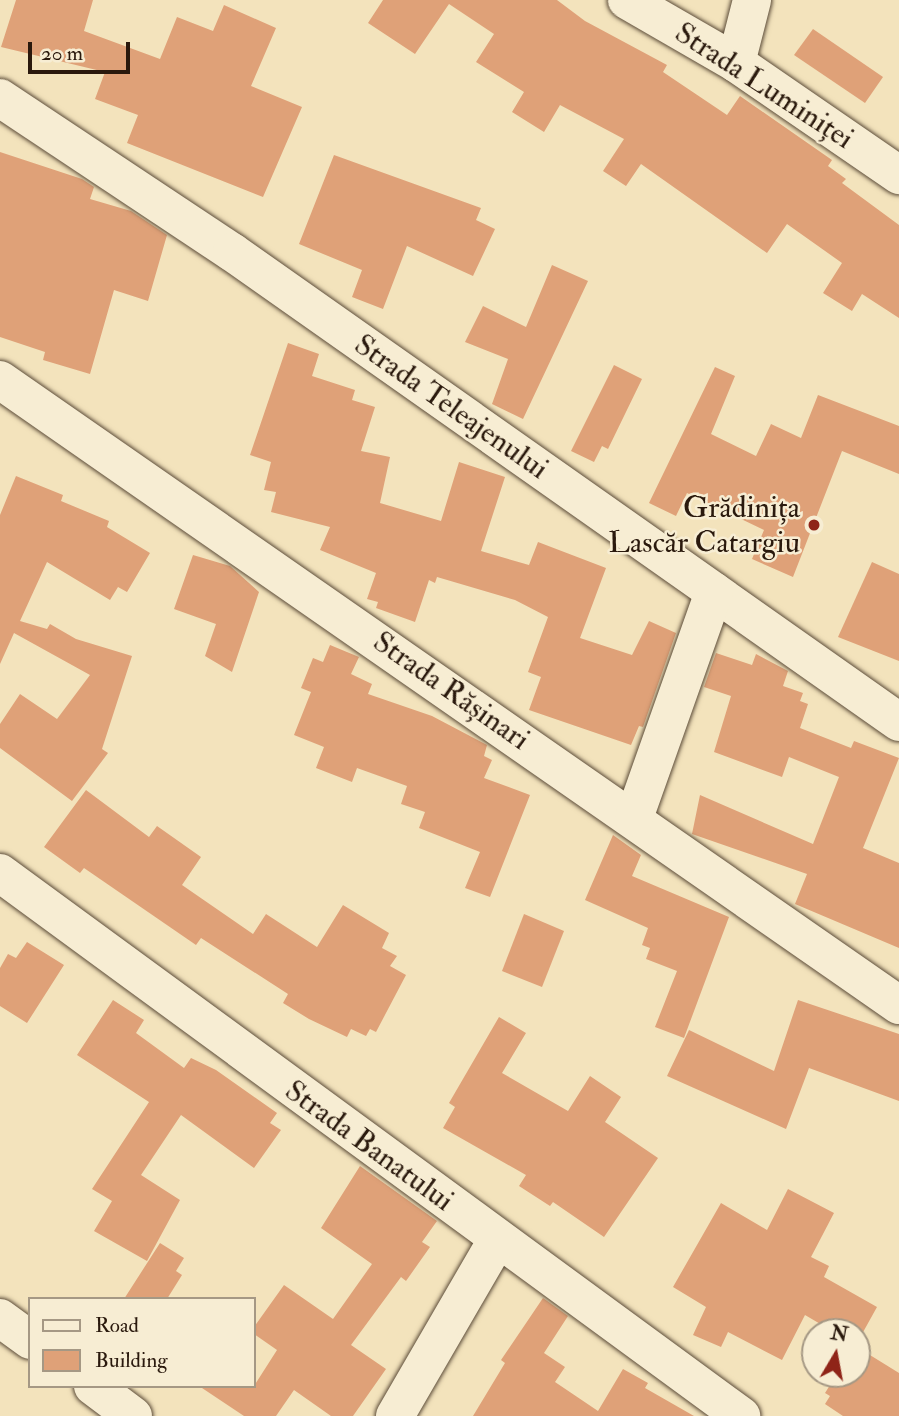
<!DOCTYPE html>
<html>
<head>
<meta charset="utf-8">
<style>
  body { margin:0 }
  #map { position:relative; width:899px; height:1416px; overflow:hidden; background:#f3e3bc; font-family:"IM FELL Double Pica",serif }
  div>[style] { position:absolute }
  [style*='--x'] { left:calc(var(--x)*1px); top:calc(var(--y)*1px); width:calc(var(--w)*1px); rotate:calc(var(--a)*1deg) }
  .building>* { inset:0; background:#dfa178 }
  .roads { filter:drop-shadow(0 0 2px #5c4c39) drop-shadow(0 0 2px #5c4c39) }
  .minor>* { height:38px; margin:-19px; padding:0 19px; transform-origin:19px; border-radius:19px; background:#f7edd3 }
  .dots>* { width:19px; height:19px; translate:-50% -50%; box-sizing:border-box; border:4px solid #f7edd3; border-radius:50% }
  span { translate:-50% -50%; white-space:nowrap; text-align:center; line-height:1.15; -webkit-text-stroke:5px #f7edd3; paint-order:stroke }
  .street-label { font-size:30px; color:#2a190d }
  .poi-label { font-size:30px; color:#2a190d }
  .right { translate:-100% -50%; text-align:right }
  .legend { position:absolute; left:28px; top:1297px; width:228px; height:91px; box-sizing:border-box; background:#f7edd3; border:2px solid #a59884; margin:0; padding:9px 12px; list-style:none; font-size:21px; color:#2a190d }
  .legend li { display:flex; align-items:center; gap:14px; height:35px }
  .legend b { width:35px; border:2px solid #a59884 }
  .north { position:absolute; left:801px; top:1318px; width:70px; height:70px; box-sizing:border-box; background:#f7edd3; border:2px solid #a59884; border-radius:50%; rotate:10deg; font-size:19px; font-weight:700; line-height:28px; text-align:center; color:#2a190d }
  .north::after { content:''; display:block; margin:auto; width:24px; height:32px; background:#8f2418; clip-path:polygon(50% 0,100% 100%,50% 72%,0 100%) }
  .scale { position:absolute; left:28px; top:42px; width:102px; height:32px; box-sizing:border-box; border:4px solid #2a190d; border-top:0; padding-left:9px; font-size:21px; line-height:24px; white-space:nowrap; color:#2a190d; -webkit-text-stroke:5px #f7edd3; paint-order:stroke }
</style>
</head>
<body>
<div id="map">
  <div class="building">
    <div style="clip-path:polygon(16px 0,93px 0,84px 31px,160px 59px,177px 17px,213px 31px,224px 5px,276px 28px,251px 86px,302px 107px,263px 197px,127px 143px,138px 115px,95px 99px,105px 72px,1px 47px)"></div>
    <div style="clip-path:polygon(383px 0,557px 0,585px 21px,667px 65px,663px 72px,727px 115px,740px 96px,832px 160px,828px 166px,846px 179px,842px 183px,899px 225px,899px 318px,862px 294px,852px 311px,823px 293px,842px 263px,787px 224px,767px 253px,641px 164px,626px 186px,603px 171px,624px 139px,560px 105px,544px 132px,512px 112px,524px 92px,476px 62px,494px 34px,449px 4px,415px 54px,368px 23px)"></div>
    <div style="clip-path:polygon(813px 29px,883px 77px,865px 103px,794px 55px)"></div>
    <div style="clip-path:polygon(0 152px,82px 179px,94px 187px,90px 199px,131px 211px,167px 235px,148px 301px,114px 290px,90px 374px,43px 360px,45px 352px,0 337px)"></div>
    <div style="clip-path:polygon(334px 155px,481px 208px,476px 220px,495px 229px,473px 276px,407px 246px,383px 309px,352px 297px,362px 270px,299px 244px)"></div>
    <div style="clip-path:polygon(552px 265px,588px 281px,523px 419px,492px 404px,508px 359px,465px 342px,483px 306px,526px 327px)"></div>
    <div style="clip-path:polygon(288px 343px,319px 354px,312px 376px,355px 390px,352px 400px,375px 407px,361px 451px,390px 457px,380px 503px,441px 521px,459px 462px,505px 477px,481px 551px,529px 565px,538px 542px,606px 568px,580px 638px,632px 655px,649px 621px,676px 633px,643px 727px,639px 726px,631px 745px,529px 710px,541px 677px,528px 672px,548px 617px,515px 600px,437px 577px,435px 583px,429px 580px,415px 622px,376px 608px,378px 602px,367px 599px,376px 573px,320px 550px,330px 527px,271px 512px,276px 492px,264px 490px,271px 462px,250px 455px)"></div>
    <div style="clip-path:polygon(614px 365px,642px 379px,608px 449px,602px 446px,594px 462px,571px 451px)"></div>
    <div style="clip-path:polygon(715px 367px,735px 376px,711px 434px,756px 456px,771px 424px,801px 438px,818px 395px,899px 426px,899px 474px,842px 451px,793px 577px,752px 559px,764px 530px,687px 493px,676px 516px,649px 503px)"></div>
    <div style="clip-path:polygon(16px 476px,63px 495px,61px 501px,109px 521px,107px 527px,150px 553px,127px 592px,118px 587px,110px 600px,47px 562px,20px 621px,47px 629px,50px 624px,76px 639px,132px 656px,102px 749px,108px 753px,72px 801px,0 748px,0 724px,20px 694px,57px 719px,90px 675px,14px 633px,0 664px,0 515px)"></div>
    <div style="clip-path:polygon(193px 555px,230px 566px,259px 592px,232px 672px,205px 656px,216px 624px,174px 609px)"></div>
    <div style="clip-path:polygon(872px 562px,899px 574px,899px 661px,838px 637px)"></div>
    <div style="clip-path:polygon(330px 645px,359px 657px,351px 674px,372px 684px,368px 694px,432px 716px,487px 745px,484px 756px,492px 760px,484px 778px,530px 795px,490px 897px,465px 888px,480px 852px,419px 828px,425px 812px,401px 804px,407px 786px,357px 768px,352px 782px,316px 768px,324px 747px,294px 735px,311px 692px,301px 688px,313px 658px,323px 662px)"></div>
    <div style="clip-path:polygon(716px 653px,752px 665px,756px 654px,788px 671px,783px 686px,803px 693px,800px 701px,808px 704px,800px 728px,851px 748px,854px 741px,899px 758px,863px 848px,899px 863px,899px 948px,795px 904px,807px 874px,692px 834px,700px 795px,813px 844px,839px 777px,789px 757px,782px 777px,714px 752px,731px 696px,704px 687px)"></div>
    <div style="clip-path:polygon(86px 790px,149px 837px,157px 826px,201px 857px,182px 885px,253px 934px,266px 914px,317px 947px,343px 905px,389px 933px,382px 948px,397px 956px,390px 966px,406px 975px,376px 1032px,370px 1029px,366px 1036px,351px 1029px,347px 1037px,309px 1019px,283px 1003px,288px 994px,201px 938px,196px 945px,84px 868px,80px 873px,44px 847px)"></div>
    <div style="clip-path:polygon(613px 835px,641px 855px,632px 876px,729px 917px,684px 1038px,655px 1027px,677px 971px,646px 959px,650px 948px,642px 945px,648px 928px,585px 900px)"></div>
    <div style="clip-path:polygon(524px 914px,564px 931px,542px 987px,502px 971px)"></div>
    <div style="clip-path:polygon(27px 942px,64px 965px,27px 1023px,0 1006px,0 968px,8px 954px,16px 958px)"></div>
    <div style="clip-path:polygon(113px 1000px,144px 1020px,136px 1033px,184px 1068px,191px 1058px,216px 1070px,277px 1113px,270px 1123px,281px 1130px,254px 1168px,181px 1115px,141px 1175px,180px 1200px,147px 1261px,94px 1231px,112px 1201px,92px 1189px,149px 1102px,77px 1055px)"></div>
    <div style="clip-path:polygon(798px 1000px,899px 1034px,899px 1101px,809px 1068px,786px 1129px,667px 1076px,689px 1030px,774px 1071px)"></div>
    <div style="clip-path:polygon(499px 1017px,526px 1033px,502px 1073px,568px 1111px,590px 1076px,621px 1097px,605px 1122px,658px 1158px,604px 1237px,553px 1202px,550px 1206px,519px 1186px,526px 1175px,443px 1128px,455px 1107px,449px 1103px)"></div>
    <div style="clip-path:polygon(360px 1166px,437px 1221px,422px 1242px,430px 1247px,406px 1281px,401px 1277px,351px 1345px,386px 1369px,353px 1416px,331px 1416px,294px 1390px,276px 1416px,244px 1416px,199px 1386px,254px 1386px,277px 1350px,254px 1334px,254px 1327px,284px 1285px,333px 1319px,372px 1264px,321px 1228px)"></div>
    <div style="clip-path:polygon(788px 1189px,834px 1213px,811px 1257px,829px 1266px,824px 1277px,877px 1307px,857px 1343px,857px 1332px,834px 1332px,805px 1315px,782px 1360px,728px 1332px,721px 1347px,693px 1335px,706px 1307px,673px 1287px,721px 1203px,767px 1230px)"></div>
    <div style="clip-path:polygon(160px 1243px,184px 1258px,176px 1271px,182px 1275px,167px 1299px,124px 1299px)"></div>
    <div style="clip-path:polygon(543px 1298px,568px 1316px,544px 1353px,565px 1367px,555px 1382px,598px 1411px,623px 1369px,648px 1383px,645px 1388px,694px 1416px,473px 1416px,505px 1363px,501px 1360px)"></div>
    <div style="clip-path:polygon(857px 1347px,899px 1373px,899px 1416px,843px 1416px,825px 1404px,830px 1396px,825px 1393px,837px 1374px,857px 1374px)"></div>
  </div>
  <div class="roads">
    <div class="minor">
      <div style="--x:627;--y:0;--w:126;--a:30"></div>
      <div style="--x:736;--y:63;--w:198;--a:34.5"></div>
      <div style="--x:736;--y:63;--w:65;--a:-75.7"></div>
      <div style="--x:0;--y:98;--w:278;--a:33.6"></div>
      <div style="--x:232;--y:252;--w:816;--a:35.17"></div>
      <div style="--x:0;--y:380;--w:1095;--a:34.81"></div>
      <div style="--x:634;--y:818;--w:240;--a:-70.5"></div>
      <div style="--x:0;--y:873;--w:919;--a:36.23"></div>
      <div style="--x:0;--y:1318;--w:37;--a:36"></div>
      <div style="--x:93;--y:1386;--w:50;--a:36.9"></div>
      <div style="--x:395;--y:1416;--w:203;--a:-59.9"></div>
    </div>
  </div>
  <div class="dots">
    <div style="left:814px;top:525px;background:#8f2418"></div>
  </div>
  <div class="street-label">
    <span style="left:764px;top:86px;rotate:33deg">Strada Luminiței</span>
    <span style="left:451px;top:407px;rotate:35deg">Strada Teleajenului</span>
    <span style="left:451px;top:691px;rotate:35deg">Strada Rășinari</span>
    <span style="left:369px;top:1146px;rotate:36deg">Strada Banatului</span>
  </div>
  <div class="poi-label">
    <span class="right" style="left:800px;top:525px">Grădinița<br>Lascăr Catargiu</span>
  </div>
  <ul class="legend">
  <li><b style="height:9px;background:#f7edd3"></b>Road</li>
  <li><b style="height:19px;background:#dfa178"></b>Building</li>
  </ul>
  <div class="north">N</div>
  <div class="scale">20 m</div>
</div>
</body>
</html>
